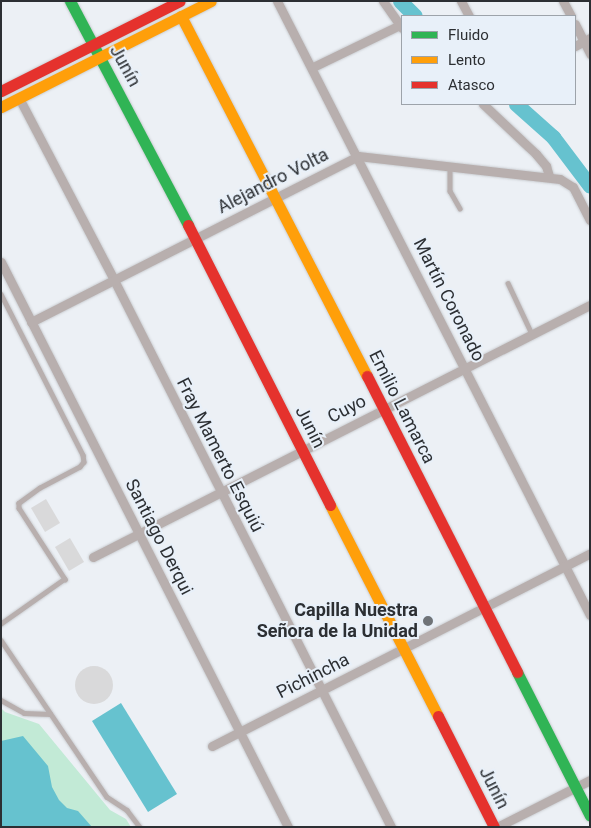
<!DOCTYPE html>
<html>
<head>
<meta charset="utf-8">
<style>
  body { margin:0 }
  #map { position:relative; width:591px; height:828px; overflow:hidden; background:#ecf0f5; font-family:Roboto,sans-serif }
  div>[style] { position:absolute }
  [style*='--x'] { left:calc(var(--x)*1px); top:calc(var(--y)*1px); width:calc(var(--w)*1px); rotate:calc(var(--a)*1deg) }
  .green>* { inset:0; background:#c2ead6 }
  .water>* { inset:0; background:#66c2cf }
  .river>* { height:15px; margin:-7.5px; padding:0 7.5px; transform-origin:7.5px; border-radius:7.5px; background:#66c2cf }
  .building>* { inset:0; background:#d9d9da }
  .round { border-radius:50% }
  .roads { filter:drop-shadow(0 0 1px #cacdd1) drop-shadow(0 0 1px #cacdd1) }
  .lane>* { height:4.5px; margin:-2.25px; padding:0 2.25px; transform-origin:2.25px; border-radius:2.25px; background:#b8afae }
  .street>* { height:9px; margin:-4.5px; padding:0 4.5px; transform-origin:4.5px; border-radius:4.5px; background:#b8afae }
  .fast>* { height:11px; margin:-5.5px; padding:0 5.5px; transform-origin:5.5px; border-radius:5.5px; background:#30b455 }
  .slow>* { height:11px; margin:-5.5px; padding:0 5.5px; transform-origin:5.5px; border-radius:5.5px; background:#ff9f0a }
  .jam>* { height:11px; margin:-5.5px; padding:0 5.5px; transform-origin:5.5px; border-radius:5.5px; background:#e5322d }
  .dots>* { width:14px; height:14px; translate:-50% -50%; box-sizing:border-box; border:2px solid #e8f0f9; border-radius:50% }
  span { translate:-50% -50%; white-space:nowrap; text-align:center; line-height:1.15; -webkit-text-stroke:4px #e8f0f9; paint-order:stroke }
  .street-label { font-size:18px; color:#2c2f33 }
  .poi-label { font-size:18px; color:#2c2f33; font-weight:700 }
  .right { translate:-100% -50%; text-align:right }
  .frame { position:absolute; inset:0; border:2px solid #2c2f33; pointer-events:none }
  .legend { position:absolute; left:401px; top:15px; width:175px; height:90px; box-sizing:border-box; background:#e8f0f9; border:1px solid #9da3aa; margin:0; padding:6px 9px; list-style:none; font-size:15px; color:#2c2f33 }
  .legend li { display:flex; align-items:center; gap:10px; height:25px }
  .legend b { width:25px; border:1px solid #9da3aa }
</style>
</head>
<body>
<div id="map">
  <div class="green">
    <div style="clip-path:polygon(1px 708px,5px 712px,39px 724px,110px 810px,126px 819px,131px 827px,1px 827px)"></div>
  </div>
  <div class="water">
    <div style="clip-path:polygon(121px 703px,177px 794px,148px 812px,92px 721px)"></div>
    <div style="clip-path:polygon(23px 736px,48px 766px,52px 787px,59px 800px,67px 808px,78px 811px,92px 827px,1px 827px,1px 741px)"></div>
  </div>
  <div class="river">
    <div style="--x:400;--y:1;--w:21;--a:45"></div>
    <div style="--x:516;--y:104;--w:50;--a:41.7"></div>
    <div style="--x:553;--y:137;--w:61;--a:52.9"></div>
  </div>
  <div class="building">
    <div style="clip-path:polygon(46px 499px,60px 523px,45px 532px,31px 508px)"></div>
    <div style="clip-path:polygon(70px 538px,84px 562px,69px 571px,55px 547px)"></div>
    <div class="round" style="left:75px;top:666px;width:38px;height:38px"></div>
  </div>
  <div class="roads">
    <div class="lane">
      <div style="--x:450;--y:166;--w:25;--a:90"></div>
      <div style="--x:450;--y:191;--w:20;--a:60"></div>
      <div style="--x:508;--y:283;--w:56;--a:64.8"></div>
      <div style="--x:1;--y:294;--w:181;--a:63"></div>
      <div style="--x:83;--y:455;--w:7;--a:82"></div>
      <div style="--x:84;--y:462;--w:6;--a:129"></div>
      <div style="--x:80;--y:467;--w:45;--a:152.3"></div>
      <div style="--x:40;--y:488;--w:26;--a:144"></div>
      <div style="--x:19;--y:503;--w:5;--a:90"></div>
      <div style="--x:19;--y:508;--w:85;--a:57.1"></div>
      <div style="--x:65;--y:579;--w:78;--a:144.9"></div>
      <div style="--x:1;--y:640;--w:189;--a:56"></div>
      <div style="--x:107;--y:797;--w:24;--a:33"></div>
      <div style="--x:127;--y:810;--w:21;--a:53"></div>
      <div style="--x:1;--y:700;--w:26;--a:29"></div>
      <div style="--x:24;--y:713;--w:26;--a:2"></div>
    </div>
    <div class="street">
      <div style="--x:277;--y:1;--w:689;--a:62.99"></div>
      <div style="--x:383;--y:1;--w:33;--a:55"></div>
      <div style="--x:461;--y:1;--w:17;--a:62"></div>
      <div style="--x:563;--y:1;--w:17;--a:62"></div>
      <div style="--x:575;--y:24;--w:34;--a:63"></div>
      <div style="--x:575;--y:46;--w:17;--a:-28"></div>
      <div style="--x:313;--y:67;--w:97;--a:-25.8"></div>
      <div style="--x:19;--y:98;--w:205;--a:62.4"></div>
      <div style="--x:114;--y:280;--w:613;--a:63.14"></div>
      <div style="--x:483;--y:104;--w:73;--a:43.3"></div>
      <div style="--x:536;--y:154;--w:16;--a:50"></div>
      <div style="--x:546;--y:166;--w:10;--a:73"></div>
      <div style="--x:1;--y:262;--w:634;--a:63.07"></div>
      <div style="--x:31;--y:322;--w:367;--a:-26.9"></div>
      <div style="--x:358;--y:156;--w:203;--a:6.5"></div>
      <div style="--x:560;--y:179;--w:15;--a:32"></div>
      <div style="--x:573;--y:187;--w:37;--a:63"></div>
      <div style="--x:93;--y:557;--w:557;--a:-26.89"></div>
      <div style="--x:212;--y:746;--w:424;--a:-27"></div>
      <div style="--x:497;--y:827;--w:104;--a:-26.8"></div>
    </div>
    <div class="fast">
      <div style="--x:70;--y:1;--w:253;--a:62.2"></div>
      <div style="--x:517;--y:672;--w:161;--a:63.1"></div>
    </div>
    <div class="slow">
      <div style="--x:181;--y:16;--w:405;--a:62.7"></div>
      <div style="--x:1;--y:107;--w:235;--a:-26.8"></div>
      <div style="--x:330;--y:505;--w:237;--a:62.9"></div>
    </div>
    <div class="jam">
      <div style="--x:1;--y:91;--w:200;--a:-26.7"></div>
      <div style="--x:188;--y:225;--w:314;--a:63.1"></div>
      <div style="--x:367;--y:376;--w:332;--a:63.1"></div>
      <div style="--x:438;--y:716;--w:124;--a:63.2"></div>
    </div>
  </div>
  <div class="dots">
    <div style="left:428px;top:621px;background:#6f7377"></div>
  </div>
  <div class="street-label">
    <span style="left:125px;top:66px;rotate:61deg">Junín</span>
    <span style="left:273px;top:181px;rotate:-27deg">Alejandro Volta</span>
    <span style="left:449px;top:300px;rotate:63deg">Martín Coronado</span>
    <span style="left:402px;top:407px;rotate:63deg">Emilio Lamarca</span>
    <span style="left:347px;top:409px;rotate:-27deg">Cuyo</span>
    <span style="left:310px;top:427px;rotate:63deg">Junín</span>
    <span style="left:220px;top:455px;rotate:63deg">Fray Mamerto Esquiú</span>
    <span style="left:159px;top:537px;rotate:63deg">Santiago Derqui</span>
    <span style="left:313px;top:676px;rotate:-27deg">Pichincha</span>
    <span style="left:494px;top:788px;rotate:63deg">Junín</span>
  </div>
  <div class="poi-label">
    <span class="right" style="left:418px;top:621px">Capilla Nuestra<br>Señora de la Unidad</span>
  </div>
  <div class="frame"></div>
  <ul class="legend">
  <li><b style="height:6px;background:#30b455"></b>Fluido</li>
  <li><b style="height:6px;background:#ff9f0a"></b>Lento</li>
  <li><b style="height:6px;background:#e5322d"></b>Atasco</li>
  </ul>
</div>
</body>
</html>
